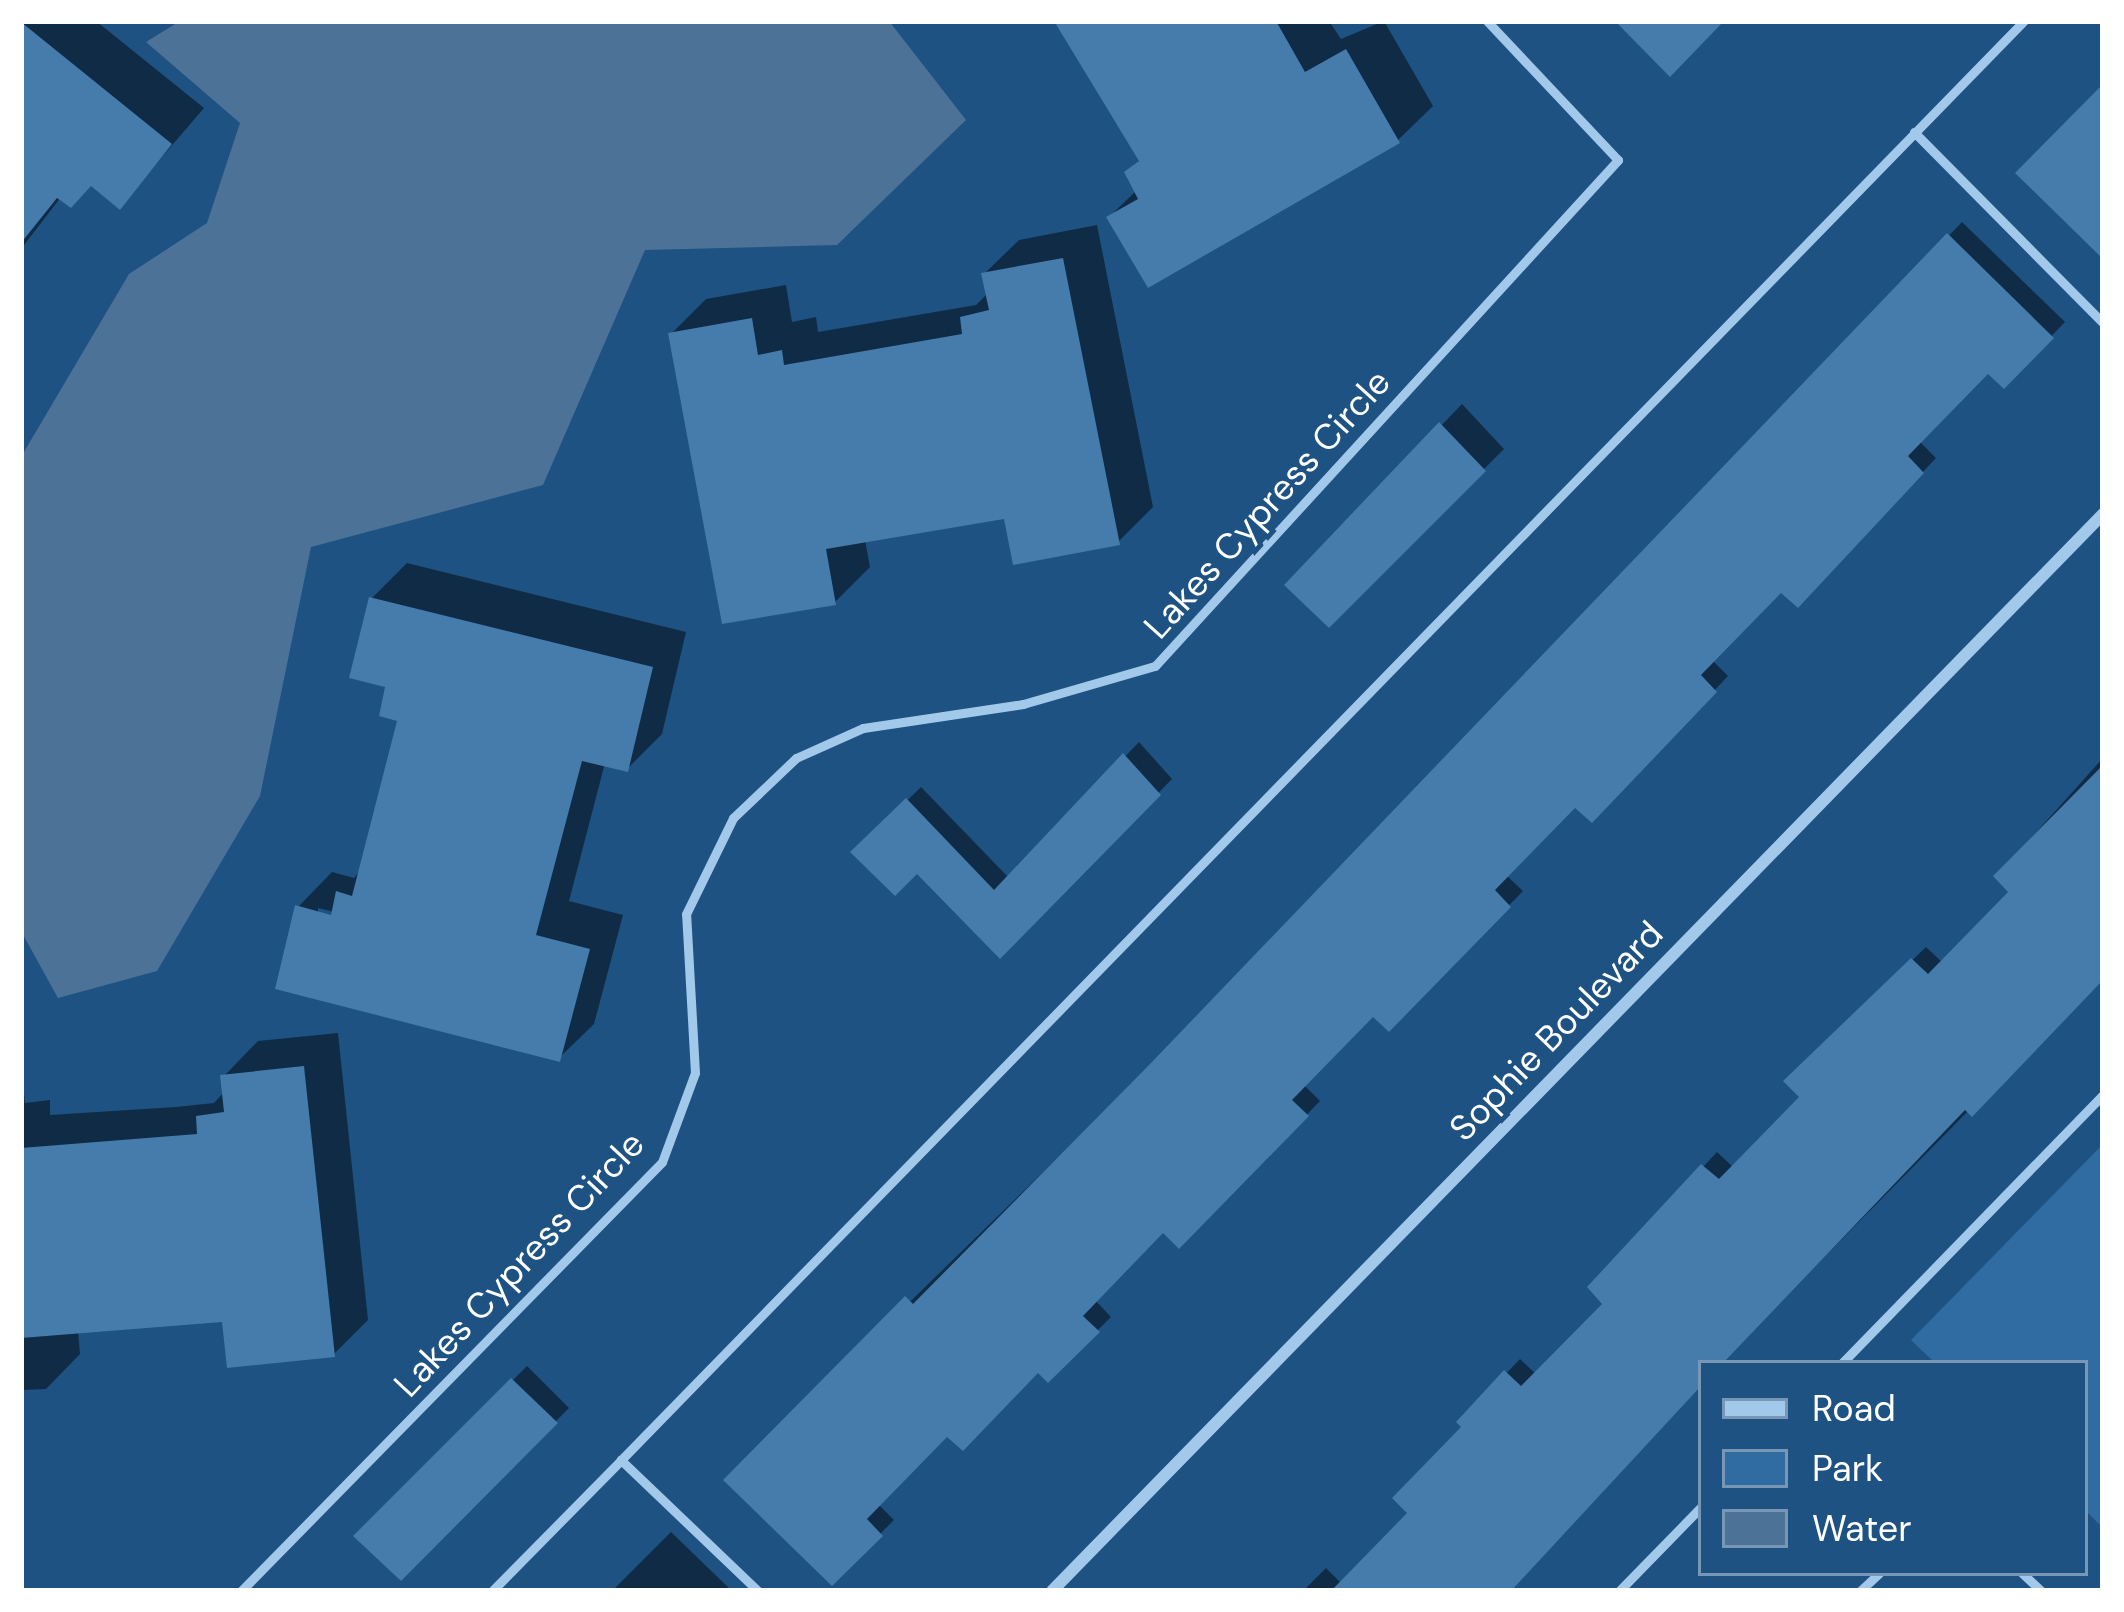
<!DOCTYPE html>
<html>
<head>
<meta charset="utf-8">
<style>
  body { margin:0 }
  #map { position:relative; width:2124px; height:1612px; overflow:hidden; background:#1d5283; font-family:"DM Sans",sans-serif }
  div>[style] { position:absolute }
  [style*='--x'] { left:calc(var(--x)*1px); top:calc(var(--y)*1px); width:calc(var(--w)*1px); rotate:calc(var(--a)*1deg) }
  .green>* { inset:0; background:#306ca1 }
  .water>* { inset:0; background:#4c7397 }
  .shadow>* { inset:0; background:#0007 }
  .building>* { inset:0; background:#457cac }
  .lane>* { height:9px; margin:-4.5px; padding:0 4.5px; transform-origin:4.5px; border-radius:4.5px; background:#a3c9ea }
  .street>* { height:12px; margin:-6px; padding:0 6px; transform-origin:6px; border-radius:6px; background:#a3c9ea }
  span { translate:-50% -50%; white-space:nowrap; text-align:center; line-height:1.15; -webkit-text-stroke:10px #1d5283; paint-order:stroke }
  .street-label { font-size:36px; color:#fff }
  .frame { position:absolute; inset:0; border:24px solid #fff; pointer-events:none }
  .legend { position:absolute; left:1698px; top:1360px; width:390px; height:216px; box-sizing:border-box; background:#1d5283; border:3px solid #7797b5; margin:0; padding:15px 21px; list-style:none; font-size:36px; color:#fff }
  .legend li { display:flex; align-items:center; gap:24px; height:60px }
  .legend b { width:60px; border:3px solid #7797b5 }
</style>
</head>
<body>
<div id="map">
  <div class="green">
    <div style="clip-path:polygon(2103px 1144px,2103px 1528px,2085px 1510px,2085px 1363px,1935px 1363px,1911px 1340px)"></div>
  </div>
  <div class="water">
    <div style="clip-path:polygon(180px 21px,889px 21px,966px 120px,837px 245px,645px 250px,543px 485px,311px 547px,260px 796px,157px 971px,58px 998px,21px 931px,21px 457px,129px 274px,207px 223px,240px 123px,146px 42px)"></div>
  </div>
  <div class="shadow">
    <div style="clip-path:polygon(21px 21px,96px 21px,204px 108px,120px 206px,92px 183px,61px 197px,21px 249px)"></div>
    <div style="clip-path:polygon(1057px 21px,1329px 21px,1341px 39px,1384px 21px,1433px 106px,1398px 140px,1109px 217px,1137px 190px,1127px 172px,1141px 159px)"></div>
    <div style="clip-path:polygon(1962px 222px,2065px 322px,2004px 385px,1988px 370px,1919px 441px,1936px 458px,1798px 604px,1781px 589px,1712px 660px,1728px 676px,1592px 819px,1575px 804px,1506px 875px,1523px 891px,1389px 1028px,1373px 1013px,1303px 1084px,1320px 1101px,1193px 1231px,1163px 1229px,1095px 1300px,1111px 1317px,1048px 1379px,1039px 1369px,947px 1433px,878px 1504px,894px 1520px,832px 1582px,727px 1480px,1153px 1065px)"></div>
    <div style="clip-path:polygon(1097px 225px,1153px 507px,1118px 542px,1006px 516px,865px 540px,870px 567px,835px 602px,671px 334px,706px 299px,786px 285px,792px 322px,816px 317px,818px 332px,976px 305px,988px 293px,984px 274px,1019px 240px)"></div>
    <div style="clip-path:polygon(1462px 404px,1504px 449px,1329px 624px,1288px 585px)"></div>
    <div style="clip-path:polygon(evenodd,407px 563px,686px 632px,662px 734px,627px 769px,605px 763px,569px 901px,623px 915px,594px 1024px,559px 1058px,298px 907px,332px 872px,354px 878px,361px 870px,401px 719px,372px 598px,407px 563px,318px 908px,347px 915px,345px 921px,318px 914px,318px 908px)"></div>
    <div style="clip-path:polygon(1139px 742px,1172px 779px,1000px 955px,917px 870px,854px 852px,921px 787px,1009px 878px)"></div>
    <div style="clip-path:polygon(2103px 758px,2103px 974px,1720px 1363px,1701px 1363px,1701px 1383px,1503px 1591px,1303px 1591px,1326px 1568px,1342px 1584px,1411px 1513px,1465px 1427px,1460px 1422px,1520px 1359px,1537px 1375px,1606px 1304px,1591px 1287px,1717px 1152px,1734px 1168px,1803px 1097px,1801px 1068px,1926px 947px,1943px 963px,2013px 892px,1997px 876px)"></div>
    <div style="clip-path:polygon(338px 1033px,368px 1320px,334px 1354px,224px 1318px,78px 1330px,80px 1354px,46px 1389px,21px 1390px,21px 1065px,25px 1103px,50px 1100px,50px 1115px,176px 1107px,214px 1103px,225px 1091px,224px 1076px,258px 1041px)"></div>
    <div style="clip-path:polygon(527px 1366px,569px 1408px,401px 1577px,358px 1536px)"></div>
    <div style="clip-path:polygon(671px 1532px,732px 1591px,612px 1591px)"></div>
  </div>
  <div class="building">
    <div style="clip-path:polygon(1054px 21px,1276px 21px,1305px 72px,1346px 49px,1400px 143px,1148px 288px,1106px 217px,1138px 199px,1124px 172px,1139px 161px)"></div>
    <div style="clip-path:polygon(1615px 21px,1724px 21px,1670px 77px)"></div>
    <div style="clip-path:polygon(21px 22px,172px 144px,120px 210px,91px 186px,71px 208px,57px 198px,21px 243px)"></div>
    <div style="clip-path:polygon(2103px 84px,2103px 259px,2015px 173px)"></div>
    <div style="clip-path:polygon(1947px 233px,2054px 338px,2004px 389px,1988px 374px,1908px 456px,1924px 473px,1798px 608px,1781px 593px,1701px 675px,1717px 692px,1592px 823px,1575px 808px,1495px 890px,1511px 907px,1389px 1032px,1373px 1017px,1292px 1100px,1309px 1116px,1179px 1249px,1163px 1233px,1083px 1316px,1100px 1332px,1048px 1383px,1038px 1373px,963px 1451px,947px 1437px,867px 1519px,883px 1536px,832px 1586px,723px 1480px,905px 1296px,913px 1304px,1151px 1063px)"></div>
    <div style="clip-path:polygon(1063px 258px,1120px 545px,1013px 565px,1004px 519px,826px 549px,836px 605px,722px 624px,668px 333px,752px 318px,758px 355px,782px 350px,784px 365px,962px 334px,960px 317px,989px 310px,981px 273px)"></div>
    <div style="clip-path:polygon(1439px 422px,1486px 471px,1329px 628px,1284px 585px)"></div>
    <div style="clip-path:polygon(369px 597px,653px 667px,628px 772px,582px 761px,536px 935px,590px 949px,560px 1062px,275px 989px,295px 905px,331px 915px,336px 891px,352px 896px,397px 721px,379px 716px,385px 687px,349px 678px)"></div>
    <div style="clip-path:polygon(1123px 753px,1161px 795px,1000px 959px,917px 874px,895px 896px,850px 852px,906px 798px,994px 890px)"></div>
    <div style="clip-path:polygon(2103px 765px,2103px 980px,1972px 1117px,1965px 1110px,1723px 1363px,1701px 1363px,1701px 1386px,1511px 1591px,1331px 1591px,1407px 1513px,1392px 1498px,1461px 1427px,1456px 1422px,1504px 1370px,1521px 1386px,1602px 1304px,1587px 1287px,1701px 1164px,1719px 1179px,1799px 1097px,1783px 1081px,1911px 958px,1928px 974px,2008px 892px,1993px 876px)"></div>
    <div style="clip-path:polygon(304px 1066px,335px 1357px,227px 1368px,222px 1322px,21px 1338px,21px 1148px,197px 1134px,196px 1116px,224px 1112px,220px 1075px)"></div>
    <div style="clip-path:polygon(511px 1378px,558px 1423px,401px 1581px,353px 1536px)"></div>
  </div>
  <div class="lane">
    <div style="--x:1914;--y:132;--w:269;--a:45.3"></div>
    <div style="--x:1842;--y:1363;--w:374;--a:-45.8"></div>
    <div style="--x:2022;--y:1573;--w:26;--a:43"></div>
    <div style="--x:241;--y:1591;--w:601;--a:-45.54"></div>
    <div style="--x:662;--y:1162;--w:95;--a:-69.7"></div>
    <div style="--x:695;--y:1073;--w:159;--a:-93.2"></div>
    <div style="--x:686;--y:914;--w:107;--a:-63.9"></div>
    <div style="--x:733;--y:818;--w:87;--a:-43.6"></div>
    <div style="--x:796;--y:758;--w:73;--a:-24.1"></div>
    <div style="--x:863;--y:728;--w:162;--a:-8.5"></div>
    <div style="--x:1023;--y:704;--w:137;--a:-16.1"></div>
    <div style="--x:1155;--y:666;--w:686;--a:-47.54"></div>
    <div style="--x:1618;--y:160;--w:191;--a:-133.3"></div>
    <div style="--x:492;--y:1591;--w:184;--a:-45.4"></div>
    <div style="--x:758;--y:1591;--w:190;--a:-136.3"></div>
    <div style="--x:621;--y:1460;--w:2010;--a:-45.73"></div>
    <div style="--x:1619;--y:1591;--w:117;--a:-45.7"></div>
    <div style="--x:1860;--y:1591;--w:26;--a:-43"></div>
  </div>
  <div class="street">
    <div style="--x:1052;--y:1591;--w:1505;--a:-45.7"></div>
  </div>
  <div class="street-label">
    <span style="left:1267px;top:504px;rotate:-48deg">Lakes Cypress Circle</span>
    <span style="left:1556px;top:1031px;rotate:-46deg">Sophie Boulevard</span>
    <span style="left:519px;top:1264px;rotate:-47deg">Lakes Cypress Circle</span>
  </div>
  <div class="frame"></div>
  <ul class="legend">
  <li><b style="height:15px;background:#a3c9ea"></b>Road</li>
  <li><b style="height:33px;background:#306ca1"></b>Park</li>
  <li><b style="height:33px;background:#4c7397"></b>Water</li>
  </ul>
</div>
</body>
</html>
